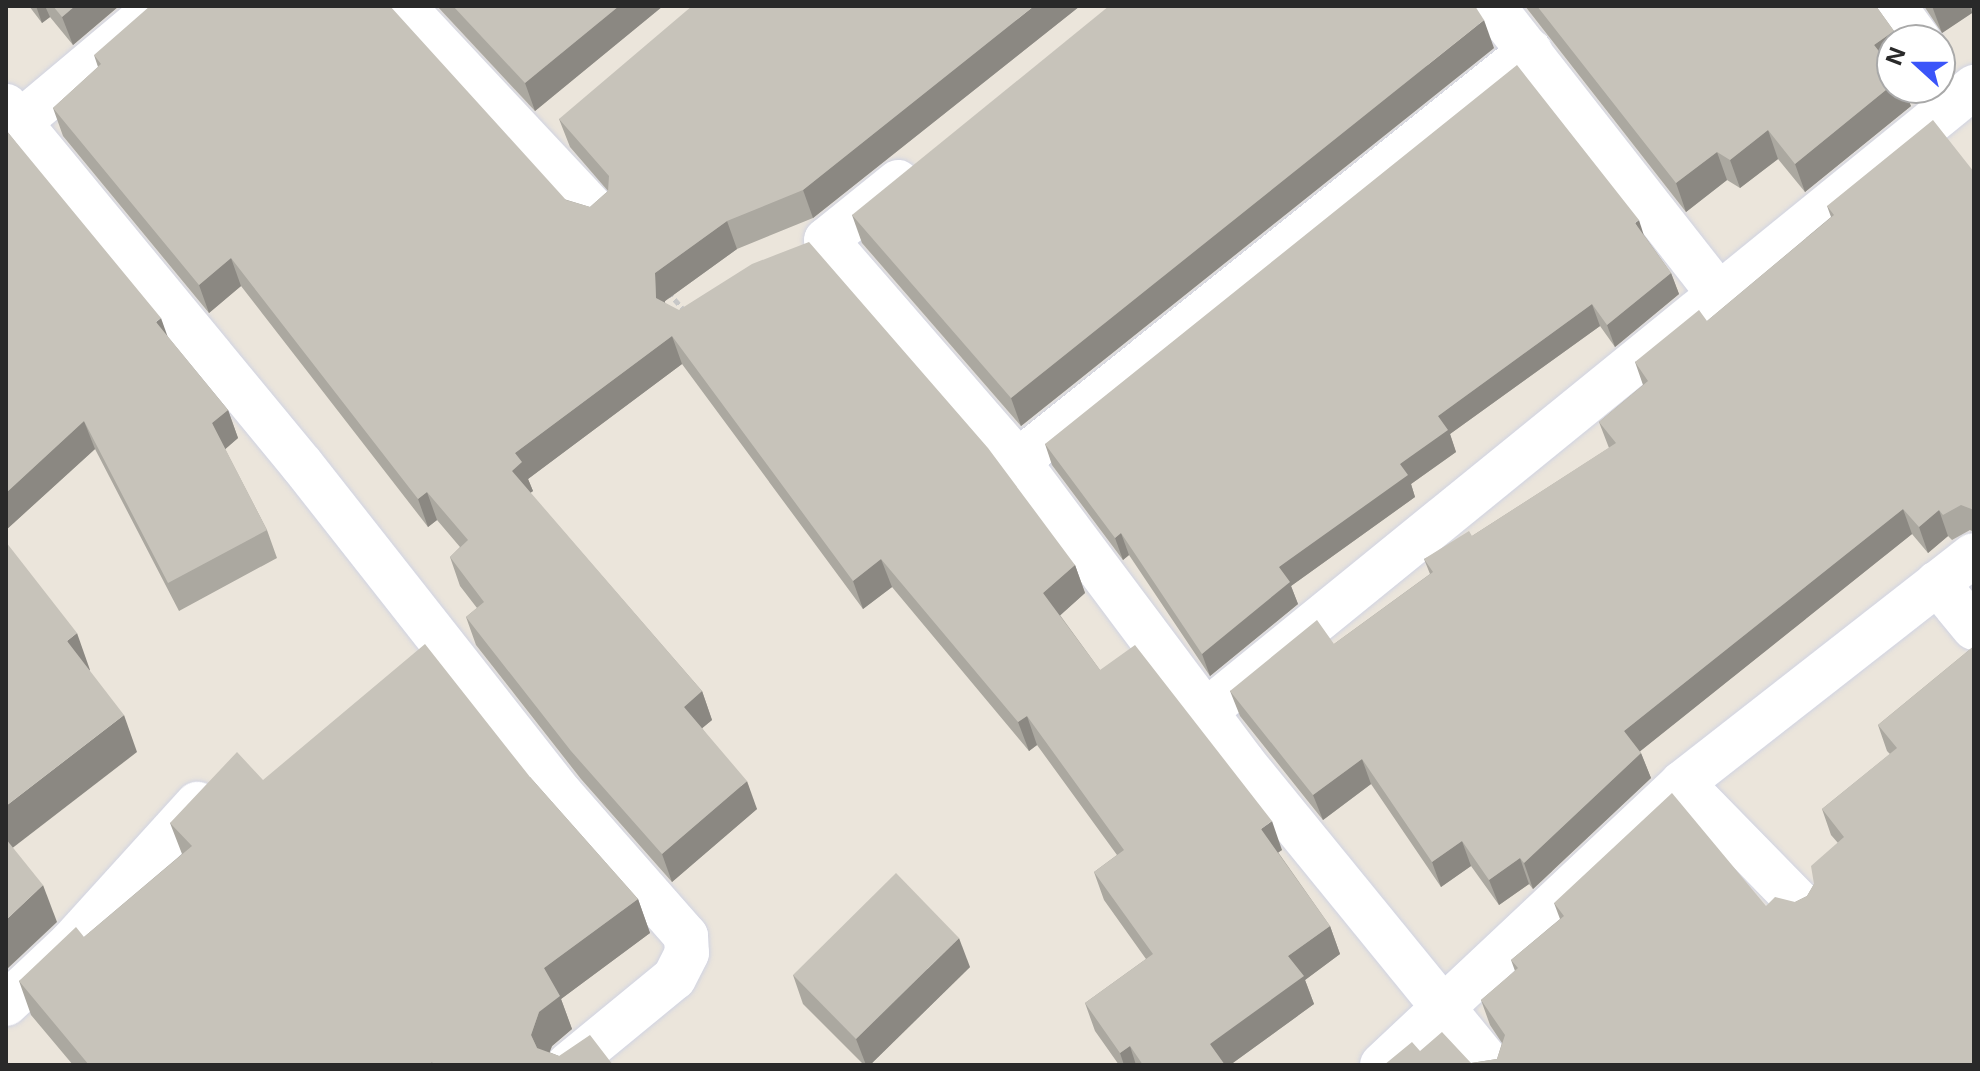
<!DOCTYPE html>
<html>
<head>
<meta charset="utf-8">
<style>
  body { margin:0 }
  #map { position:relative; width:1980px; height:1071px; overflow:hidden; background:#ebe5db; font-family:Inter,sans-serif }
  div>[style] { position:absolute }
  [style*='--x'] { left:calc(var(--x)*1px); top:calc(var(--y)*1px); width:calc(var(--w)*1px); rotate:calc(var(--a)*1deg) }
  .path>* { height:5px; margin-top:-2.5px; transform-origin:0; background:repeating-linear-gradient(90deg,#c7c7c7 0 6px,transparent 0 10px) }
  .roads { filter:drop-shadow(0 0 2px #d0d3e2) drop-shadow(0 0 2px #d0d3e2) }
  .minor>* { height:44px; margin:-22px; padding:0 22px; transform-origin:22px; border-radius:22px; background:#fff }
  .wall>* { inset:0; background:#aba8a0 }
  .shaded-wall>* { inset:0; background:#8b8882 }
  .building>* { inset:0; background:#c7c3ba }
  span { translate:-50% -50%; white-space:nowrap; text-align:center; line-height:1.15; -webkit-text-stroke:7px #fff; paint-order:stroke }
  .frame { position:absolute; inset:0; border:8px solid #292929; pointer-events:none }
  .north { position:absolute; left:1876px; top:24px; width:80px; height:80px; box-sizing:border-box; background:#fff; border:2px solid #a9a9a9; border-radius:50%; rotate:291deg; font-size:22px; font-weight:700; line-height:32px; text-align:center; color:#292929 }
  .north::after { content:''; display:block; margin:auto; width:28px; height:36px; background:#3b55f9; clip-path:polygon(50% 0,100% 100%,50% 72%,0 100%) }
</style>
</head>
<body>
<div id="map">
  <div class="path">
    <div style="--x:668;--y:292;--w:25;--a:48"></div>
  </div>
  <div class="roads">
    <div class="minor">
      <div style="--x:403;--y:6;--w:281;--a:46.9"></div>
      <div style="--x:1493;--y:6;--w:366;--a:51.9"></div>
      <div style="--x:1894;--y:6;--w:42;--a:53.7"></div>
      <div style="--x:6;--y:106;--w:465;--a:50.5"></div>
      <div style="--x:302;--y:465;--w:420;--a:51.8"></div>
      <div style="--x:562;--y:795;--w:188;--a:48.7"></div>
      <div style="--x:686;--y:936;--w:17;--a:87"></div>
      <div style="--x:687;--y:953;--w:28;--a:117"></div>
      <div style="--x:674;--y:978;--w:137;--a:140.6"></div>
      <div style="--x:20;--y:122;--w:180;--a:-40"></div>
      <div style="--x:898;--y:182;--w:92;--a:141.1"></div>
      <div style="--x:826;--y:240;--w:293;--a:49"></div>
      <div style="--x:1018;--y:461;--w:376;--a:53.2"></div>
      <div style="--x:1243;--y:762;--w:391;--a:50.8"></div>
      <div style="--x:1018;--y:461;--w:656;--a:-38.69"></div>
      <div style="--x:1937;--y:583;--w:58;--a:50.6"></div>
      <div style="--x:1206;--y:711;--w:990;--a:-39.09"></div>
      <div style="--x:1682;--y:783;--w:168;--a:45.7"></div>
      <div style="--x:6;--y:1004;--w:89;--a:-43.2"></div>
      <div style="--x:71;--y:943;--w:188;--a:-47.8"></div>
      <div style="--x:1382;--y:1065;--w:412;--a:-43.2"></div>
      <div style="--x:1682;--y:783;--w:370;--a:-38"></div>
    </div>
  </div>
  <div class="wall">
    <div style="clip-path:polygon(29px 6px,119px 6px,73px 45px,50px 17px,42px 23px)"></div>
    <div style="clip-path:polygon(437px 6px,663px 6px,535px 111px)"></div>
    <div style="clip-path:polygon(1080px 6px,813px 218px,737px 249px,665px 301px,665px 303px,1075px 565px,1085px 593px,1060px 615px,1100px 670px,1282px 850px,1278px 852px,1330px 926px,1340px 954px,1305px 980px,1314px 1004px,1230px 1065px,1119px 1065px,1095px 1031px,1085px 1003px,1146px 959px,1104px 900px,1094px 872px,1117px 855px,1037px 745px,1029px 751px,892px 587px,863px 609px,682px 364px,528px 479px,533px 491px,530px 493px,702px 691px,712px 720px,702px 728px,757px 809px,672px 882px,581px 779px,476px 645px,466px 617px,477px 608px,460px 586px,450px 557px,460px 547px,437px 520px,428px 527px,241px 286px,209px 313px,63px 136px,53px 108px,98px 67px,94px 55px,590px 207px,608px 191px,570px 147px,559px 119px)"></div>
    <div style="clip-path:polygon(1525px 6px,1876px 6px,1894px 31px,1897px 40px,1892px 40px,1892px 88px,1911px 106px,1805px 192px,1778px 159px,1740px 188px,1727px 180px,1686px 212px)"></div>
    <div style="clip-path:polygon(1924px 6px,1974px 6px,1974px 15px,1972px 13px,1942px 33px)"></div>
    <div style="clip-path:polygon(1494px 48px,1021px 426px,862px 243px,852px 215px)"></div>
    <div style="clip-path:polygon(6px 130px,168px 337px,228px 410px,238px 438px,225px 449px,267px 530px,277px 558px,179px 611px,95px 449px,6px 530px)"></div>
    <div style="clip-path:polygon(1974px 172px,1974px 532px,1970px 530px,1952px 540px,1948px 536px,1928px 553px,1912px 534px,1640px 751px,1651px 778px,1533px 889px,1529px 884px,1499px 905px,1471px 866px,1441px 887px,1371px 784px,1323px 820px,1240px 716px,1230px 691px,1334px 644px,1430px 574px,1424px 559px,1472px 536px,1609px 448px,1599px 422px,1643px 385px,1635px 362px,1707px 321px,1831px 217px,1827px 206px)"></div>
    <div style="clip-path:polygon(1644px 235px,1671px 273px,1679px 294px,1615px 347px,1600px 326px,1450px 434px,1456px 452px,1411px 484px,1415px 497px,1291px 586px,1298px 604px,1210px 676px,1129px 555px,1123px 560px,1052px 465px,1045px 444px)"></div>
    <div style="clip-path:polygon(1974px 646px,1974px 1065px,1384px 1065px,1420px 1051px,1471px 1063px,1497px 1059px,1502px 1043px,1490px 1025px,1481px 1000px,1515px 971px,1511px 960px,1560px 919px,1554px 903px,1766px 906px,1795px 902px,1807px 896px,1838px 843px,1831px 835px,1822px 809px,1890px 754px,1887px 751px,1878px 725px)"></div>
    <div style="clip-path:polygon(530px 777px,638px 899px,650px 933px,561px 999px,572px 1029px,552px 1046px,549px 1052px,559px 1056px,613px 1065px,73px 1065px,31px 1015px,19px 981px,84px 937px,182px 854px,170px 823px,263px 780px)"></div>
    <div style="clip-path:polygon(970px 967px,870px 1065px,864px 1065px,803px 1004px,793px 975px)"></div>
  </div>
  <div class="shaded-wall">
    <div style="clip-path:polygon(36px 6px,45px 6px,50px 17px,42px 23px)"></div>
    <div style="clip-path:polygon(75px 6px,119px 6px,73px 45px,62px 17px)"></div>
    <div style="clip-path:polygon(619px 6px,663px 6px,535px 111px,525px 83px)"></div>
    <div style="clip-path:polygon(1034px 6px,1080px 6px,813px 218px,803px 190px)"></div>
    <div style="clip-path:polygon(1932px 6px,1970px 6px,1972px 13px,1942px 33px)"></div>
    <div style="clip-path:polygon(1484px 20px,1494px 48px,1021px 426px,1011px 398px)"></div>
    <div style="clip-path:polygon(1894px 31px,1897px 40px,1892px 40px,1892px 68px,1874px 45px)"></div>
    <div style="clip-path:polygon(1892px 85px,1892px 88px,1904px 88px,1911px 106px,1805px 192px,1795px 164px)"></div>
    <div style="clip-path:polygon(1768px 130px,1778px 159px,1740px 188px,1730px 160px)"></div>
    <div style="clip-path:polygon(1717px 152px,1727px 180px,1686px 212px,1676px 183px)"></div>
    <div style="clip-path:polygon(1639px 220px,1646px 242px,1635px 223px)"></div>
    <div style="clip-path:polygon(727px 221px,737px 249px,665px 301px,666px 326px,656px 298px,655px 273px)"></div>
    <div style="clip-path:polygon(231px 258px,241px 286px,209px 313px,199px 285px)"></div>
    <div style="clip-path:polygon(1671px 273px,1679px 294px,1615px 347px,1607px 325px)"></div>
    <div style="clip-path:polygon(1592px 304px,1600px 326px,1450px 434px,1456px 452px,1411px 484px,1415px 497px,1291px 586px,1298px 604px,1210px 676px,1202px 654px,1279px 567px,1400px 464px,1438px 416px)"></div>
    <div style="clip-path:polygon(161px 318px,171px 346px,156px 322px)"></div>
    <div style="clip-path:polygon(672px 336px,682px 364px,528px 479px,533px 491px,522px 499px,512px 471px,515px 453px)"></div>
    <div style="clip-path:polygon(228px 410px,238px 438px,222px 452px,212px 423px)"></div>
    <div style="clip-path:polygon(84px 421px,95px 449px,6px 530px,6px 493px)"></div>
    <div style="clip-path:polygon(427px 492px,437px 520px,428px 527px,418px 499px)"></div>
    <div style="clip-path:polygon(1903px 509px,1912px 534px,1633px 757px,1624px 731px)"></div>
    <div style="clip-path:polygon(1939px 510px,1948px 536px,1928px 553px,1919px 527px)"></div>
    <div style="clip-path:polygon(1121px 533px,1129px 555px,1123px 560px,1115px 538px)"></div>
    <div style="clip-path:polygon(881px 559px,892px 587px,863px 609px,853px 581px)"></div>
    <div style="clip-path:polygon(1075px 565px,1085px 593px,1054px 621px,1043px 593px)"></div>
    <div style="clip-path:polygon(77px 633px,90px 670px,80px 678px,67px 641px)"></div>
    <div style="clip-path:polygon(702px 691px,712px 720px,694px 735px,684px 707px)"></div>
    <div style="clip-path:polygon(124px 715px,137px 752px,6px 853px,6px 806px)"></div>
    <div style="clip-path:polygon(1027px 716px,1037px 745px,1029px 751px,1018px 722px)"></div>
    <div style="clip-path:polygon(1641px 753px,1651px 778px,1533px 889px,1524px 863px)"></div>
    <div style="clip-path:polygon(1362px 759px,1371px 784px,1323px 820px,1313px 795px)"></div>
    <div style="clip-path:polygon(747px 781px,757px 809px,672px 882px,662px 854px)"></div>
    <div style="clip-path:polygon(1272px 821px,1282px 850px,1272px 857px,1261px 829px)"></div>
    <div style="clip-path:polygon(1462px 841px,1471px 866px,1441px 887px,1432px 862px)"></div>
    <div style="clip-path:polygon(1520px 858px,1529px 884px,1499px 905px,1489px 880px)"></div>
    <div style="clip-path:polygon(43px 885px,57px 922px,6px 970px,6px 920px)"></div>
    <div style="clip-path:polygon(638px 899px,650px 933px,561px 999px,572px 1029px,552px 1046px,545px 1065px,531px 1035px,539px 1012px,544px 968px)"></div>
    <div style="clip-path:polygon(1330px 926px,1340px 954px,1305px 980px,1314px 1004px,1230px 1065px,1217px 1065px,1210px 1044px,1288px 956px)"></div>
    <div style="clip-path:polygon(959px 938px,970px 967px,870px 1065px,866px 1065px,856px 1039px)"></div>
    <div style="clip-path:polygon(1130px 1046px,1136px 1065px,1124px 1065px,1120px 1053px)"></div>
  </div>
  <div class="building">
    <div style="clip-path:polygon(53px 6px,75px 6px,62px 17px)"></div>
    <div style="clip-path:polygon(150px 6px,390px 6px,566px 200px,590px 207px,608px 191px,609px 176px,559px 119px,692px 6px,1034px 6px,803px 190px,727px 221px,655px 273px,656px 298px,679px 310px,752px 264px,809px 242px,988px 448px,1075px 565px,1043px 593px,1100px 670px,1135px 645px,1272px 821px,1261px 829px,1330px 926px,1288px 956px,1304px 976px,1210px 1044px,1225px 1065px,1143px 1065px,1130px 1046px,1120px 1053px,1085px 1003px,1153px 954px,1094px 872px,1124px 850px,1027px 716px,1018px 722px,881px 559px,853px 581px,672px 336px,515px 453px,522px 462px,512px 471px,702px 691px,684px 707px,747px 781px,662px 854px,571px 751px,466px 617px,484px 602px,450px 557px,468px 540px,427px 492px,418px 499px,231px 258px,199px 285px,53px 108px,101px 64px,94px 55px)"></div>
    <div style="clip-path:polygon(453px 6px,619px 6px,525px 83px)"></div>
    <div style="clip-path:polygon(1109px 6px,1475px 6px,1484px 20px,1011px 398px,852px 215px)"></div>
    <div style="clip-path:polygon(1537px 6px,1876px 6px,1894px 31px,1874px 45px,1892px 68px,1892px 85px,1795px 164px,1768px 130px,1730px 160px,1717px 152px,1676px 183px)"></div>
    <div style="clip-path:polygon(1517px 65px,1639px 220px,1635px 223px,1671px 273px,1607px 325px,1592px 304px,1438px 416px,1448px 430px,1400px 464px,1408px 475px,1279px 567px,1290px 582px,1202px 654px,1121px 533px,1115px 538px,1045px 444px)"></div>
    <div style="clip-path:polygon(1933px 120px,1974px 172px,1974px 510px,1961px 505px,1943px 515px,1939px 510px,1919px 527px,1903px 509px,1624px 731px,1641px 753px,1524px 863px,1520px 858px,1489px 880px,1462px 841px,1432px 862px,1362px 759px,1313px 795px,1230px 691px,1317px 620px,1334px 644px,1433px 572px,1424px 559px,1469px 531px,1472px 536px,1616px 443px,1599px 422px,1648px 381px,1635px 362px,1699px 310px,1707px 321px,1834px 215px,1827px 206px)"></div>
    <div style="clip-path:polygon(6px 130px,161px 318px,156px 322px,228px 410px,212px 423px,267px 530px,168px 583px,84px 421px,6px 493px)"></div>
    <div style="clip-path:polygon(6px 542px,77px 633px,67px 641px,124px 715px,6px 806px)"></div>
    <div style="clip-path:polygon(425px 644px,530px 777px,638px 899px,544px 968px,560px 996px,539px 1012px,531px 1035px,537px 1048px,559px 1056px,590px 1035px,613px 1065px,434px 1065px,432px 1062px,428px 1065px,89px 1065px,19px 981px,76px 927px,84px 937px,192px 846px,170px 823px,237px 752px,263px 780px)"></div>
    <div style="clip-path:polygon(1974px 646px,1974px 1065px,1384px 1065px,1412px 1042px,1420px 1051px,1442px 1032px,1471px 1063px,1497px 1059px,1505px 1035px,1481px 1000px,1518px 968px,1511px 960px,1564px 916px,1554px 903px,1672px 793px,1766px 906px,1775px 897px,1795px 902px,1807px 896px,1814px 884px,1811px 866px,1844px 837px,1822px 809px,1897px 748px,1878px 725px)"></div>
    <div style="clip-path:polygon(6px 839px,43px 885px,6px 920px)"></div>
    <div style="clip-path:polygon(896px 873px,959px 938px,856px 1039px,793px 975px)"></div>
  </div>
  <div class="frame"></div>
  <div class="north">N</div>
</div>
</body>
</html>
